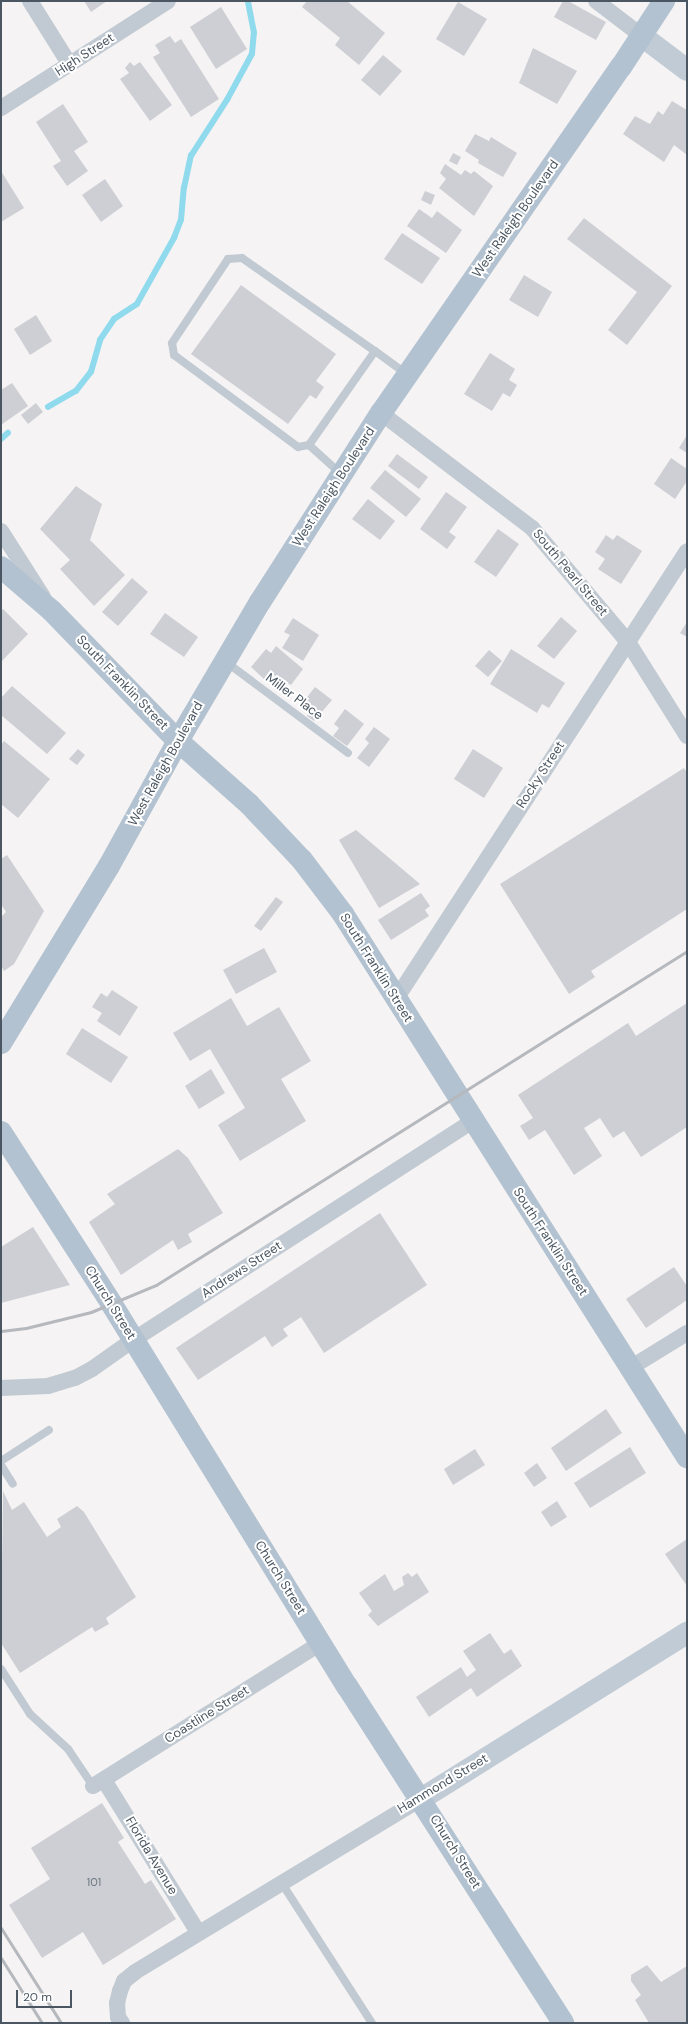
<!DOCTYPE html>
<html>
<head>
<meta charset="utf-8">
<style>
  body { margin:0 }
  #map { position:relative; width:688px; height:2024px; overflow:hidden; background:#f5f3f3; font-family:"DM Sans",sans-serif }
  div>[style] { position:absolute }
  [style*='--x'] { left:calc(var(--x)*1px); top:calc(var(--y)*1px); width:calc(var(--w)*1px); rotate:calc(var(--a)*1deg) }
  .stream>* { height:5.5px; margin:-2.75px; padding:0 2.75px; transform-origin:2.75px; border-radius:2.75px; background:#90daee }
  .building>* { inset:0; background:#cdcfd5 }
  .lane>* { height:8px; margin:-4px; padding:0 4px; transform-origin:4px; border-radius:4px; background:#c1cad2 }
  .street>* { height:16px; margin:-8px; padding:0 8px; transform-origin:8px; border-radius:8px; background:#c1cad2 }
  .secondary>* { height:22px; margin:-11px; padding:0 11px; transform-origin:11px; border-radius:11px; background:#c1cbd6 }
  .primary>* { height:22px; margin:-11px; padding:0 11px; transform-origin:11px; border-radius:11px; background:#b3c2d1 }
  .rail>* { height:3px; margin:-1.5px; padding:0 1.5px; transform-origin:1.5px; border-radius:1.5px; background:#b5b8bd }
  span { translate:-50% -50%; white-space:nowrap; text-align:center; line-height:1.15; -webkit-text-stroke:4px #fff; paint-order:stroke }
  .number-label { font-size:11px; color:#6b747e }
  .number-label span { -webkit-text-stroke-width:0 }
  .street-label { font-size:13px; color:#4a5661 }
  .frame { position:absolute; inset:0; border:2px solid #4a5661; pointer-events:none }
  .scale { position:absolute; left:16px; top:1990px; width:56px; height:18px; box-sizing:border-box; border:2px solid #4a5661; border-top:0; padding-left:5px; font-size:12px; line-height:14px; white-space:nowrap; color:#4a5661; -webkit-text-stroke:3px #fff; paint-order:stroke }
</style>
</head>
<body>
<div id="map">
  <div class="stream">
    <div style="--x:48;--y:407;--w:32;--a:-30"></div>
    <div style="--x:76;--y:391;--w:24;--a:-52"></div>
    <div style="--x:91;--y:372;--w:33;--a:-74"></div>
    <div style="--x:100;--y:340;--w:25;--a:-56"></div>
    <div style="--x:114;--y:319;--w:27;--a:-33"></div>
    <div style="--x:137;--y:304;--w:76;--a:-60.7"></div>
    <div style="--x:174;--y:238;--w:19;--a:-69"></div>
    <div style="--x:181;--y:220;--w:32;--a:-85"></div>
    <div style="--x:184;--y:188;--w:33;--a:-78"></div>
    <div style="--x:191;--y:156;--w:67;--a:-57.3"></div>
    <div style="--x:227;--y:100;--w:52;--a:-61.5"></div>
    <div style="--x:252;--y:54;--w:21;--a:-85"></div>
    <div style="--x:254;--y:33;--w:33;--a:-101"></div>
    <div style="--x:1;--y:439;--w:9;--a:-41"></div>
  </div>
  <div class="building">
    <div style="clip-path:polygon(84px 1px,107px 1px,91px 12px)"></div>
    <div style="clip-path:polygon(307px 1px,347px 1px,385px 33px,359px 65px,335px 45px,340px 38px,302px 7px)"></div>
    <div style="clip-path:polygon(563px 1px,568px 1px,606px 22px,596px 40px,554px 17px)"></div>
    <div style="clip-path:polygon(458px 2px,487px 19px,464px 56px,436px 39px)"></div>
    <div style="clip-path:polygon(221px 7px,247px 49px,216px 69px,190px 27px)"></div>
    <div style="clip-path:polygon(170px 36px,175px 43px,181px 39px,219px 99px,191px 117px,153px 57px,160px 53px,155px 45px)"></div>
    <div style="clip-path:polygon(533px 48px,577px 71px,557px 104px,519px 83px)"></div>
    <div style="clip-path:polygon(383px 55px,402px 71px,380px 96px,361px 80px)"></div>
    <div style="clip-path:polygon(130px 62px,134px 66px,140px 62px,172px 105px,150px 121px,120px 79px,129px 73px,125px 68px)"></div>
    <div style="clip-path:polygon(672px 101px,687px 110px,687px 155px,674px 145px,664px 162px,623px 134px,635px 116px,650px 124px,658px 111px,663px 115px)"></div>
    <div style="clip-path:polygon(63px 104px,88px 142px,74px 151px,88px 171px,67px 186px,53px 166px,61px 161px,36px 122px)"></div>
    <div style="clip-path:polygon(475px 134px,489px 141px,491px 137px,517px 153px,503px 177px,478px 163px,479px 160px,465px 151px)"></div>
    <div style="clip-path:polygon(453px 153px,461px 157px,457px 165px,449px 161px)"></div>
    <div style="clip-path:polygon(445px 164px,461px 175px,465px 170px,471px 174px,474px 171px,493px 186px,474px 216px,439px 188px,446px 179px,440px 173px)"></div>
    <div style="clip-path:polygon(1px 171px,24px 208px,1px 222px)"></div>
    <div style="clip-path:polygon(105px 179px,123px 206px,101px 222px,82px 195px)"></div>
    <div style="clip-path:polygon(425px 191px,435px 195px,431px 205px,421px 200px)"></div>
    <div style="clip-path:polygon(419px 209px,432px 218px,437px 211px,462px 230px,446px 253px,407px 226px)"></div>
    <div style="clip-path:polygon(584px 218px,672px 286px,627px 345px,608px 330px,637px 292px,567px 239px)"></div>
    <div style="clip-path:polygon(402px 233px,440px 258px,422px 284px,384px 259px)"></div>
    <div style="clip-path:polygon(524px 275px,552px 292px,538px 317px,509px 300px)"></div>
    <div style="clip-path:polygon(241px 285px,336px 354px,316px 381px,324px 387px,316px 399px,310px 395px,288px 424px,191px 354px)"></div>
    <div style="clip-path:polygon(36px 315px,52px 341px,30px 355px,14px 329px)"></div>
    <div style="clip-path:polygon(490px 353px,515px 369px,509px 380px,517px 385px,510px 397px,503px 393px,492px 411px,464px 394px)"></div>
    <div style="clip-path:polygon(12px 383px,28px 406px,1px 425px,1px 390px)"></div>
    <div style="clip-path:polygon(36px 403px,43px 412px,28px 424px,21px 415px)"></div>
    <div style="clip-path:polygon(687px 435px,687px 453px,679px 448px)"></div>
    <div style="clip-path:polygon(397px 454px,428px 477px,419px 489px,388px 466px)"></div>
    <div style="clip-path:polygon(671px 458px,687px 469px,687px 481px,675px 499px,654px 484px)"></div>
    <div style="clip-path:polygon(385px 470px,421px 499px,406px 517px,370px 488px)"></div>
    <div style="clip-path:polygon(76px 486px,102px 504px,90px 540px,125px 575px,94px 606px,60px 569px,70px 560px,40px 529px)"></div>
    <div style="clip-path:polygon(446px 492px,467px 507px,449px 532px,456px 537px,447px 549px,420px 529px)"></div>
    <div style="clip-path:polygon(368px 499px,395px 521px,380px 540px,352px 519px)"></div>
    <div style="clip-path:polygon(498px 529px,519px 544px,496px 577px,474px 562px)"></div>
    <div style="clip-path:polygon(606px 535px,613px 540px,617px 535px,642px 551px,621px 584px,598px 569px,605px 559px,595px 552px)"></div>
    <div style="clip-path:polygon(132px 578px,148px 592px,118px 626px,102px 612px)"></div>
    <div style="clip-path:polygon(3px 609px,28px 634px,1px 662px,1px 611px)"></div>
    <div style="clip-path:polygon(165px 613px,198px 637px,184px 657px,150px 634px)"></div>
    <div style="clip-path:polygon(561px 617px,577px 631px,554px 659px,537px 646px)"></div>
    <div style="clip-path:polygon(293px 618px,319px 635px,303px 661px,282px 648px,290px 635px,284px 632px)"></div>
    <div style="clip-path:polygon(687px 622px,687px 637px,680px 633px)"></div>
    <div style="clip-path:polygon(276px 646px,303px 669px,291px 685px,269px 672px,264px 679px,251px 667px,266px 649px,271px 653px)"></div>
    <div style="clip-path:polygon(511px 649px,565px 683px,549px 708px,542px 704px,537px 713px,490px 684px)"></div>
    <div style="clip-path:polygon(489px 650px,502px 661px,488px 677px,475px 666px)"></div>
    <div style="clip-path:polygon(12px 686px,66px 733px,47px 754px,1px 715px,1px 698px)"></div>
    <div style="clip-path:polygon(315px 687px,332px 700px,314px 721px,307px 716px,309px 712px,301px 705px)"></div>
    <div style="clip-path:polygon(345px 709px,364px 724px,347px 746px,333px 736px,339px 728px,334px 724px)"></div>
    <div style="clip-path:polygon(374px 727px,390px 739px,369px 767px,357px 758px,369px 743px,365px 739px)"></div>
    <div style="clip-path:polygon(4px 741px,50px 779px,18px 818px,1px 804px,1px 745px)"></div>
    <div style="clip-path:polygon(78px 749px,85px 755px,77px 765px,69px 759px)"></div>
    <div style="clip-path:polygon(473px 749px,503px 768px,484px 798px,454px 779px)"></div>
    <div style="clip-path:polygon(684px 768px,687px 773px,687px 909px,591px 971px,595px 977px,569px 994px,500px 884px)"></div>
    <div style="clip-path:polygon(356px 830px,420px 884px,379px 908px,339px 840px)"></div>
    <div style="clip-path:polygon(7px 855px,44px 911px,14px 964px,4px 971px,1px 966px,1px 917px,6px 912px,1px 904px,1px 859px)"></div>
    <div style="clip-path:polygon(421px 893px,430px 906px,425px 910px,429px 916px,391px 940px,378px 920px)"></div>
    <div style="clip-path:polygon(276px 897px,283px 902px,261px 931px,254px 926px)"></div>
    <div style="clip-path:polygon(264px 948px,277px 972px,236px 994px,223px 970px)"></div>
    <div style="clip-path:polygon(112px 990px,138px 1007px,120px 1036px,97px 1021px,102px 1013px,92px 1007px,101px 993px,107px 997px)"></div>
    <div style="clip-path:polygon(231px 998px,247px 1026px,279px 1007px,311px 1061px,281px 1079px,306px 1121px,240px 1161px,218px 1125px,245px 1108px,210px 1049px,190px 1061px,173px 1033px)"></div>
    <div style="clip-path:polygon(687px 1003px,687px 1127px,641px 1157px,624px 1131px,613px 1138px,600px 1118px,584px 1128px,602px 1156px,574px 1175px,545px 1130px,529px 1140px,520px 1126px,533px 1118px,518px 1095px,628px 1023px,636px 1036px)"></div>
    <div style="clip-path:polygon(82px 1028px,128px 1057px,111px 1083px,66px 1054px)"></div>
    <div style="clip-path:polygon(211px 1069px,225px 1093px,199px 1109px,185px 1086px)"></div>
    <div style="clip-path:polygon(178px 1149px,188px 1158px,223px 1213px,188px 1234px,192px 1242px,178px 1250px,173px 1240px,121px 1275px,89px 1222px,115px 1204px,107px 1194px)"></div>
    <div style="clip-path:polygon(380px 1213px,427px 1285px,324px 1353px,301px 1317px,283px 1329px,288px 1336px,272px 1347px,265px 1336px,198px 1380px,176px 1348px)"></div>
    <div style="clip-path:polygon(33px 1227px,70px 1285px,1px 1303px,1px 1247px)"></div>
    <div style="clip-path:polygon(674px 1267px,687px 1286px,687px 1300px,646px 1328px,626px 1299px)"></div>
    <div style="clip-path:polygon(606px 1409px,622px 1433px,566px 1471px,551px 1448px)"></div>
    <div style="clip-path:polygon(630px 1447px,646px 1473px,590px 1508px,574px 1483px)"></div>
    <div style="clip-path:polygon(475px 1449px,485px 1465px,453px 1485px,444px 1469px)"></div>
    <div style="clip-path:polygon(537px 1463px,547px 1478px,534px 1487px,524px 1473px)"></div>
    <div style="clip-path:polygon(3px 1491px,12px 1510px,24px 1502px,47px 1537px,61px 1527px,57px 1519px,77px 1506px,84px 1512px,136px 1597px,106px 1618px,109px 1624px,95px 1632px,92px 1627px,20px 1673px,1px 1643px)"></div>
    <div style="clip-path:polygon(557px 1501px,567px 1517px,551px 1527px,541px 1512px)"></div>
    <div style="clip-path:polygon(687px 1539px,687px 1586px,665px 1554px)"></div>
    <div style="clip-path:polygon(408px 1573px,412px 1577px,417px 1573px,429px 1592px,378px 1626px,368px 1615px,372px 1611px,359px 1593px,385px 1574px,394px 1591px,404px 1585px,402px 1577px)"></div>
    <div style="clip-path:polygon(490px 1633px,504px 1654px,511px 1649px,522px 1666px,477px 1697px,471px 1688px,429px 1717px,416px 1697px,461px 1667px,467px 1677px,476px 1670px,463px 1651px)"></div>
    <div style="clip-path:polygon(102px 1803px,124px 1838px,118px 1842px,145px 1884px,151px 1880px,176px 1919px,103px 1965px,83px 1932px,42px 1958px,9px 1905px,50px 1879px,31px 1848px)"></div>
    <div style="clip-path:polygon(647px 1965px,661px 1982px,687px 1966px,687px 2023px,649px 2023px,635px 2000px,641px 1995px,631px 1981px,631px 1975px)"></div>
  </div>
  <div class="lane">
    <div style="--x:375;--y:351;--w:115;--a:125.1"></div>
    <div style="--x:309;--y:445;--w:11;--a:170"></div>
    <div style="--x:298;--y:447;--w:154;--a:-143.4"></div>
    <div style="--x:174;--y:355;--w:12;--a:-99"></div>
    <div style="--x:172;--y:343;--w:101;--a:-56.3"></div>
    <div style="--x:228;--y:259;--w:14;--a:-4"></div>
    <div style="--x:242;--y:258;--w:162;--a:35"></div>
    <div style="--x:375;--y:351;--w:39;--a:36"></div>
    <div style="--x:309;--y:445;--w:43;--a:42.2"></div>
    <div style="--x:226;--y:662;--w:152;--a:36.7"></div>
    <div style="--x:1;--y:1461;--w:57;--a:-32.9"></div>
    <div style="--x:1;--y:1465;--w:22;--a:58"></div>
    <div style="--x:1;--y:1669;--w:54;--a:57.2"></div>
    <div style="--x:30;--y:1714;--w:52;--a:42.6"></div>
    <div style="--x:68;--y:1749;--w:45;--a:56"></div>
    <div style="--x:281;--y:1882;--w:168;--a:57.2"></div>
  </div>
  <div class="street">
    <div style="--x:30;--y:1;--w:75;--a:58"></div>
    <div style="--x:596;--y:1;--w:58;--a:37.3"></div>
    <div style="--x:1;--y:108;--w:198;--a:-32.6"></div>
    <div style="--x:381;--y:413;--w:190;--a:37.3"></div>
    <div style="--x:532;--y:528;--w:149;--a:49.9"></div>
    <div style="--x:628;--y:642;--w:111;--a:57.9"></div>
    <div style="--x:1;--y:531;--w:78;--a:57.5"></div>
    <div style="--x:396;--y:999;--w:534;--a:-56.99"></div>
    <div style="--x:630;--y:1368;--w:67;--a:-31.6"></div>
    <div style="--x:1;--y:1388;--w:47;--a:-2.4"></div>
    <div style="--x:48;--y:1386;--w:28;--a:-17"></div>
    <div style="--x:75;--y:1378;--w:19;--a:-28"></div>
    <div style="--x:92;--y:1369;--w:50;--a:-35.3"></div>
    <div style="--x:133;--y:1340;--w:404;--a:-32.8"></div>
    <div style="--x:104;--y:1780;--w:179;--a:58.3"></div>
    <div style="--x:93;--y:1786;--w:269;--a:-32.1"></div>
    <div style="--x:122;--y:2023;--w:7;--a:-124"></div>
    <div style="--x:118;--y:2017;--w:14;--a:-94"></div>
    <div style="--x:117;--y:2003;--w:12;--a:-76"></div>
    <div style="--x:120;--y:1991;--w:11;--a:-68"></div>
    <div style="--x:124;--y:1981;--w:14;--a:-39"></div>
    <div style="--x:135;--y:1972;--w:334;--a:-31.2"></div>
  </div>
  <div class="secondary">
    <div style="--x:642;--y:36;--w:56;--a:37.1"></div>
    <div style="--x:421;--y:1799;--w:314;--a:-32"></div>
  </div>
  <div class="primary">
    <div style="--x:1;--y:567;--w:67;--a:40.8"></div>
    <div style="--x:52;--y:611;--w:181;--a:45.9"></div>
    <div style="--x:178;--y:741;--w:95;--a:41.6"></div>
    <div style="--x:249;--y:804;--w:77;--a:46.6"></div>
    <div style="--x:302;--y:860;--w:68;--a:52.8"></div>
    <div style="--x:343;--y:914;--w:643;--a:57.65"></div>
    <div style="--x:1;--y:1043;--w:207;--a:-58.6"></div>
    <div style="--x:109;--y:866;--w:143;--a:-61.1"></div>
    <div style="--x:178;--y:741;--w:161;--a:-59.5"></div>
    <div style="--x:260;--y:602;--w:224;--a:-57.4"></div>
    <div style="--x:381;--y:413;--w:421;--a:-55.3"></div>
    <div style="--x:621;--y:67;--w:79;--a:-56.9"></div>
    <div style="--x:1;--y:1132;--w:203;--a:57.2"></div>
    <div style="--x:111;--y:1303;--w:450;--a:58.4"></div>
    <div style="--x:347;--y:1686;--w:400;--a:57.3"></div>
  </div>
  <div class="rail">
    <div style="--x:1;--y:1331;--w:25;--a:-7"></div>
    <div style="--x:26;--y:1328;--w:67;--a:-13.8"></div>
    <div style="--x:91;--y:1312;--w:70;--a:-22.6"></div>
    <div style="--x:156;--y:1285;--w:627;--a:-32.17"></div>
    <div style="--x:1;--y:1928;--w:112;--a:57.7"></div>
    <div style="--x:1;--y:1958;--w:77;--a:57.8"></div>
  </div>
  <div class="number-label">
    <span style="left:94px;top:1882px">101</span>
  </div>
  <div class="street-label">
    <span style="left:85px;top:55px;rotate:-33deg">High Street</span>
    <span style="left:516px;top:219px;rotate:-55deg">West Raleigh Boulevard</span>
    <span style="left:334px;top:487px;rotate:-57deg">West Raleigh Boulevard</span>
    <span style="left:570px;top:573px;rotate:50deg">South Pearl Street</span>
    <span style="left:122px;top:683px;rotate:46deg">South Franklin Street</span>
    <span style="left:294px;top:697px;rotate:37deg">Miller Place</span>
    <span style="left:166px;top:764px;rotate:-61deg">West Raleigh Boulevard</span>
    <span style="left:541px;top:775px;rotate:-57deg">Rocky Street</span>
    <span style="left:376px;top:968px;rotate:58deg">South Franklin Street</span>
    <span style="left:550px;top:1242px;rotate:57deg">South Franklin Street</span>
    <span style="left:242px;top:1270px;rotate:-33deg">Andrews Street</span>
    <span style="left:110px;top:1303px;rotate:58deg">Church Street</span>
    <span style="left:280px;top:1578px;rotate:58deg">Church Street</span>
    <span style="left:207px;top:1715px;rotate:-32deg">Coastline Street</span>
    <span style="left:443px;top:1784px;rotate:-31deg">Hammond Street</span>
    <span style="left:455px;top:1852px;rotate:58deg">Church Street</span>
    <span style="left:151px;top:1856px;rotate:59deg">Florida Avenue</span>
  </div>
  <div class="frame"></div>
  <div class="scale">20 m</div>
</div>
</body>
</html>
